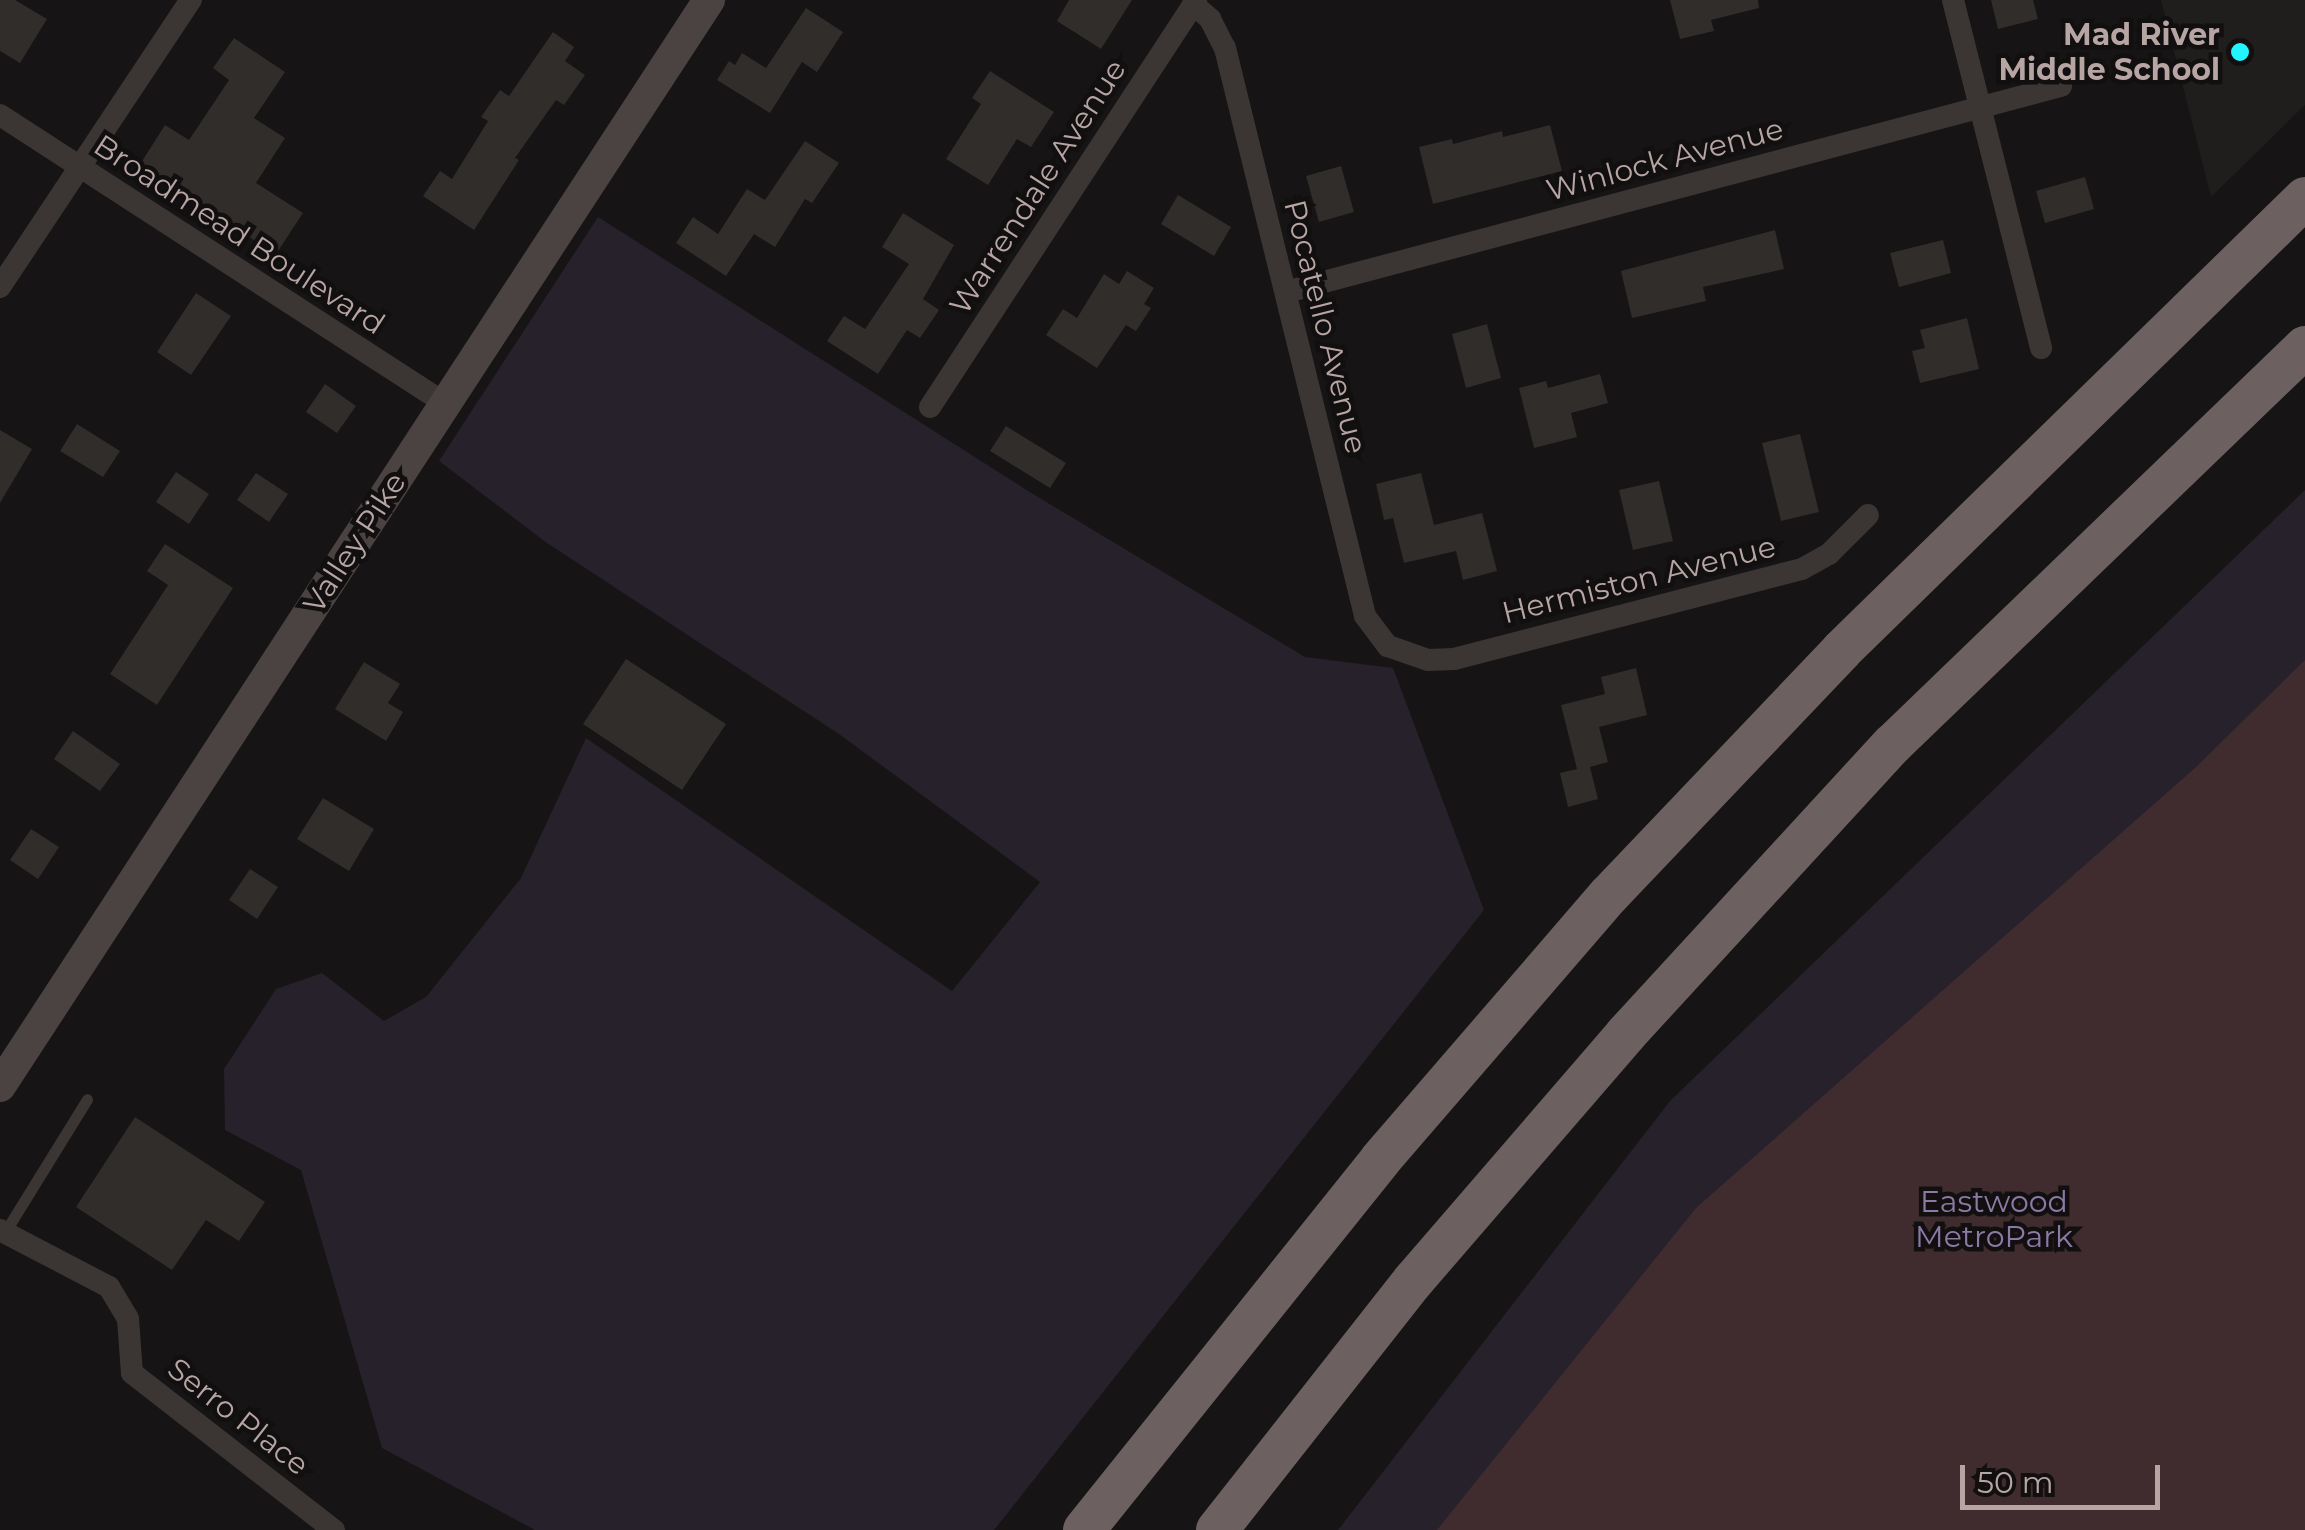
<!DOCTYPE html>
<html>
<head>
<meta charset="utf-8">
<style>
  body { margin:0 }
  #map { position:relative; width:2305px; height:1530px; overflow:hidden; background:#161414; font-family:Montserrat,sans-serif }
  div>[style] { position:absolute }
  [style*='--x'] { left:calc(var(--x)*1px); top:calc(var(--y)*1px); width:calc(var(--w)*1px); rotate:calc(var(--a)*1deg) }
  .built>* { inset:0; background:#201e1c }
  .green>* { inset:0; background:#26212b }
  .water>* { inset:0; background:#402c2f }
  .building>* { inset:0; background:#302d2b }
  .lane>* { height:11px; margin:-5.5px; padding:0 5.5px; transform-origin:5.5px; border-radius:5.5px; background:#3b3634 }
  .street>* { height:22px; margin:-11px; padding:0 11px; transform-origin:11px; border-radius:11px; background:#3b3634 }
  .secondary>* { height:32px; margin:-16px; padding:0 16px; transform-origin:16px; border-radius:16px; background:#4b4342 }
  .highway>* { height:42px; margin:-21px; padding:0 21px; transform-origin:21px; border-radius:21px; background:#6c6160 }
  .dots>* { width:28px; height:28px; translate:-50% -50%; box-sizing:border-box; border:5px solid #110f0f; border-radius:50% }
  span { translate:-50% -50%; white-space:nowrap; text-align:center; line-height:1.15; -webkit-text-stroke:9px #110f0f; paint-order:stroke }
  .poi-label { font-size:30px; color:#b7a5a4; font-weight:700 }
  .right { translate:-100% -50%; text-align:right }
  .street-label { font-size:30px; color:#b7a5a4 }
  .park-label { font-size:30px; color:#8c79a4 }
  .scale { position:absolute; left:1960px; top:1465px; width:200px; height:45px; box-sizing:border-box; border:5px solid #b7a5a4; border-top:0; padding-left:12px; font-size:30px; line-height:35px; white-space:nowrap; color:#b7a5a4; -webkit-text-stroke:8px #110f0f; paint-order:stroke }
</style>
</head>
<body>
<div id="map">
  <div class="built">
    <div style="clip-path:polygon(2161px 0,2305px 0,2305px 105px,2211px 197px)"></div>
  </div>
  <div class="green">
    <div style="clip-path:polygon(598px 217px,1033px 494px,1305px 657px,1393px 668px,1484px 910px,994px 1530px,535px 1530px,382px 1448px,301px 1170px,225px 1130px,224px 1069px,276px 989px,322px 973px,384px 1021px,426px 997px,521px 878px,586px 738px,952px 991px,1040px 882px,839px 734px,547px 543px,439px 461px)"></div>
    <div style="clip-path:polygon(2305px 490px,2305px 1530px,1338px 1530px,1670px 1101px)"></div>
  </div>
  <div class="water">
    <div style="clip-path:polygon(2305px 660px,2305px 1530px,1437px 1530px,1696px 1208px,2196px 767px)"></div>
  </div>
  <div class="building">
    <div style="clip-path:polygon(0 0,15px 0,47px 19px,20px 63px,0 51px)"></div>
    <div style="clip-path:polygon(1069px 0,1132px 0,1101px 49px,1057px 21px)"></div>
    <div style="clip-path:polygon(1670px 0,1758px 0,1759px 8px,1711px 20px,1714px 31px,1680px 39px)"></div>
    <div style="clip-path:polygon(1991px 0,2033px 0,2038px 19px,1998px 29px)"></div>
    <div style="clip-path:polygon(806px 8px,843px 32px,817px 72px,802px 62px,770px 113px,717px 80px,729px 61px,735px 65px,742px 53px,766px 68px)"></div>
    <div style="clip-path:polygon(553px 32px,574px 47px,565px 61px,585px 75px,564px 105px,556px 100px,515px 158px,519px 160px,474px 230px,423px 196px,440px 171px,452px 179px,488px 121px,481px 117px,500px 90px,509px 96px)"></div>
    <div style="clip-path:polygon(234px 38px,285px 72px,254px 118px,285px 138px,256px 183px,303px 213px,276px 254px,139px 166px,165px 125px,189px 140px,229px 80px,213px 68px)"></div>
    <div style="clip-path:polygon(990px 71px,1054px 112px,1031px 147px,1017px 139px,988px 185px,946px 159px,981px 104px,972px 98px)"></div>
    <div style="clip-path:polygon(1550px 125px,1562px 171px,1433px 204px,1419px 147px,1452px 139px,1453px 144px,1502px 131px,1503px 137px)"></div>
    <div style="clip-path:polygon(805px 141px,839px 163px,812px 203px,805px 199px,775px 247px,754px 234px,726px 276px,676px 243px,693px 217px,718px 234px,747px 189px,765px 200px)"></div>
    <div style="clip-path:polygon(1341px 166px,1354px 212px,1319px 222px,1306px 176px)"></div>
    <div style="clip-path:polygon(2085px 177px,2094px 209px,2045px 223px,2036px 191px)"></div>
    <div style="clip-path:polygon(1178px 195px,1231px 227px,1214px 256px,1161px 224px)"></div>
    <div style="clip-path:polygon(903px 213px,954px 245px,923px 299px,939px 310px,920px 338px,907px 330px,878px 374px,827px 341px,844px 316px,865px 329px,909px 264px,882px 247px)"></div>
    <div style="clip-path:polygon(1775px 230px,1784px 269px,1703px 287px,1706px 301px,1632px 318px,1621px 271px)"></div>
    <div style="clip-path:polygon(1943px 240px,1951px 273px,1899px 287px,1890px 253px)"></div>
    <div style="clip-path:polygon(1127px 271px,1154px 288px,1144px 304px,1151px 308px,1136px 331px,1126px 325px,1097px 368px,1046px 335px,1063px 309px,1077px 318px,1104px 274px,1119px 284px)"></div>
    <div style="clip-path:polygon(196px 293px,231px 316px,191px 375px,157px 352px)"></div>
    <div style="clip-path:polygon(1967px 318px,1979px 369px,1920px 383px,1912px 351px,1925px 348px,1920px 330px)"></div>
    <div style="clip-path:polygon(1487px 324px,1501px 378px,1466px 388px,1452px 334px)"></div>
    <div style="clip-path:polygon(1600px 374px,1608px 403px,1571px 413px,1577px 437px,1534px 448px,1519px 388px,1546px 381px,1548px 388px)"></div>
    <div style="clip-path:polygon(325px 384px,356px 406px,337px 433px,306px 412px)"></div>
    <div style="clip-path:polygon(77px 424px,120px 451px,103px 477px,60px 451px)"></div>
    <div style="clip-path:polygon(1006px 426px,1066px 463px,1050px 488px,990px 451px)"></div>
    <div style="clip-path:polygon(0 430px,32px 449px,0 503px)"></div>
    <div style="clip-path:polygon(1800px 434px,1819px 512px,1781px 521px,1762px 443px)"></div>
    <div style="clip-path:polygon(176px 472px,209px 494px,189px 524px,156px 502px)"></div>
    <div style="clip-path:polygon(256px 473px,288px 494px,269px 522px,237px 500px)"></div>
    <div style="clip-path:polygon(1421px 473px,1434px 525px,1482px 513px,1497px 571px,1463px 580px,1456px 551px,1404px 563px,1393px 518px,1384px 520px,1376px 484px)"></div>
    <div style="clip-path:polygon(1659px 481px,1673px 541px,1633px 550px,1619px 490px)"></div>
    <div style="clip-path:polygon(165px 544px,233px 588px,157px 705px,110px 674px,168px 585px,147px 571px)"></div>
    <div style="clip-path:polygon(626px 659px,726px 724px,682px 790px,583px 724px)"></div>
    <div style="clip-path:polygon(364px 662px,400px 684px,388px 703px,403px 712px,386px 741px,335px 709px)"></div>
    <div style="clip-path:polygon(1636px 668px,1647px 715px,1599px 727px,1608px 762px,1590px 767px,1598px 799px,1568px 807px,1560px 773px,1577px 769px,1561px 705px,1605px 694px,1601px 677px)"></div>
    <div style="clip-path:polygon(73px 731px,120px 764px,100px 791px,54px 759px)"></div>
    <div style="clip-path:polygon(323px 798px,374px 829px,349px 871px,297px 839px)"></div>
    <div style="clip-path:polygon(31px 829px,59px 847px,38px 879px,10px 860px)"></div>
    <div style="clip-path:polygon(250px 869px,278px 887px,257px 919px,229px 900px)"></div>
    <div style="clip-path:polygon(135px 1117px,265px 1202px,239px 1241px,206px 1220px,172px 1270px,76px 1207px)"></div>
  </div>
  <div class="lane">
    <div style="--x:5;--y:1232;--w:156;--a:-58.3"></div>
  </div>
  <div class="street">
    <div style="--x:1953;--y:0;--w:359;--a:75.8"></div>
    <div style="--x:1193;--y:4;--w:23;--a:41"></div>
    <div style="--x:1210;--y:19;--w:33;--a:63"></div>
    <div style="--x:1225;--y:48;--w:585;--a:76.15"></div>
    <div style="--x:1365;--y:616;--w:38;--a:53"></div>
    <div style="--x:1388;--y:646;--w:42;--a:19.3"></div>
    <div style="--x:1428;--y:660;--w:26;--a:-2"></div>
    <div style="--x:1454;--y:659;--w:359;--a:-14.5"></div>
    <div style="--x:1802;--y:569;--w:31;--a:-29"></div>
    <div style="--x:1829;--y:554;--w:55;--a:-45"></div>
    <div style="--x:0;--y:115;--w:531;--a:32.94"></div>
    <div style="--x:0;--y:287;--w:345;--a:-56.4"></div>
    <div style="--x:1286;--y:292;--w:802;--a:-14.89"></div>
    <div style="--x:930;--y:407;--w:486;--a:-56.8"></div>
    <div style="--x:0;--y:1230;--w:123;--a:27.6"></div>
    <div style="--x:109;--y:1287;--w:37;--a:59"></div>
    <div style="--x:128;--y:1319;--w:54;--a:85.8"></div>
    <div style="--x:132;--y:1373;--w:256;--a:37.9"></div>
  </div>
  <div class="secondary">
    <div style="--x:0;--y:1086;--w:1297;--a:-56.86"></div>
  </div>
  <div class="highway">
    <div style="--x:1084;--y:1530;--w:475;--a:-51.3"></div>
    <div style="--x:1381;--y:1159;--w:349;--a:-49.2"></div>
    <div style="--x:1609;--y:895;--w:338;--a:-46.4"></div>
    <div style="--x:1842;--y:650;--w:647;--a:-44.31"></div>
    <div style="--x:1217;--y:1530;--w:317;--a:-51.8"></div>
    <div style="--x:1413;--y:1281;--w:326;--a:-49.2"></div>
    <div style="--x:1626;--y:1034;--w:394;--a:-47.4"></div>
    <div style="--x:1893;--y:744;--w:572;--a:-43.94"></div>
  </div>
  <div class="dots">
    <div style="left:2240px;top:52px;background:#22f5ff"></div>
  </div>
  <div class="poi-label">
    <span class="right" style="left:2220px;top:52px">Mad River<br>Middle School</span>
  </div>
  <div class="street-label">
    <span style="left:1665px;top:160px;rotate:-15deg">Winlock Avenue</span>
    <span style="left:1038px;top:187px;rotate:-57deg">Warrendale Avenue</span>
    <span style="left:239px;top:235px;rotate:33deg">Broadmead Boulevard</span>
    <span style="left:1325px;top:327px;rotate:76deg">Pocatello Avenue</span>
    <span style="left:355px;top:543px;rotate:-57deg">Valley Pike</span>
    <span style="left:1639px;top:580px;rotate:-14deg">Hermiston Avenue</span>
    <span style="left:238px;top:1417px;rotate:38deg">Serro Place</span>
  </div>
  <div class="park-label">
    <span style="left:1994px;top:1219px">Eastwood<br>MetroPark</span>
  </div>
  <div class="scale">50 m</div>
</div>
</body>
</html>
